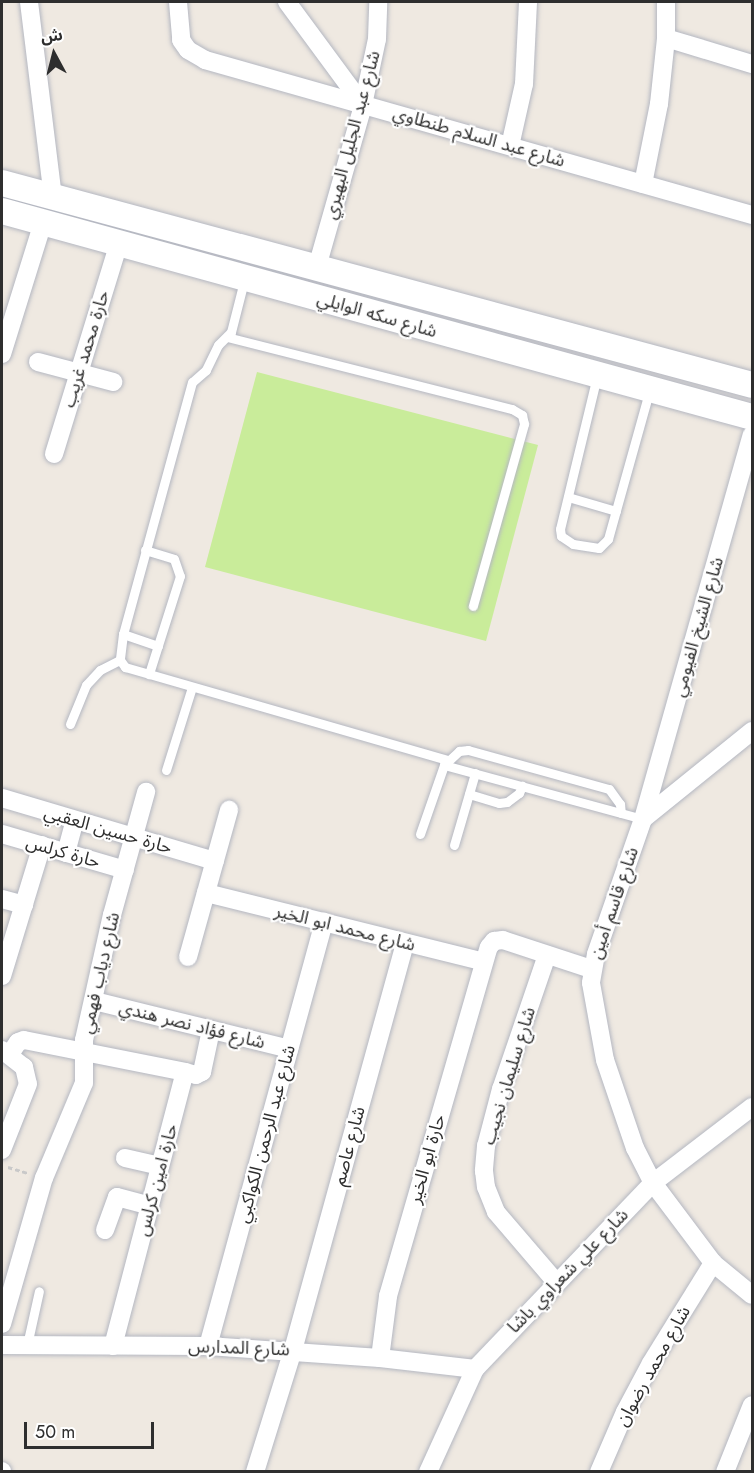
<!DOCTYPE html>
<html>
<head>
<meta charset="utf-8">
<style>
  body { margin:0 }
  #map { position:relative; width:754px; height:1473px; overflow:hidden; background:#efe9e1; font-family:Jost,"Noto Sans Arabic",sans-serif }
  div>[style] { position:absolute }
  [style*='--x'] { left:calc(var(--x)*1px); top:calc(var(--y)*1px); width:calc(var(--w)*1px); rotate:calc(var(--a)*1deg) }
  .pitch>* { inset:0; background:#c9ec9a }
  .path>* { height:3px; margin-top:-1.5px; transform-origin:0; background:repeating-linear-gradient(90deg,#c9c9c9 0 4.5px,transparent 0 7.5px) }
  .roads { filter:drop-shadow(0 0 2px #b4b7c1) drop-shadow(0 0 2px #b4b7c1) }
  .lane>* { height:9px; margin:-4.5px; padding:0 4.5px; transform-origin:4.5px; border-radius:4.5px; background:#fff }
  .street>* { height:18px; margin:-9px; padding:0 9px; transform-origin:9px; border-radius:9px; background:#fff }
  .secondary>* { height:26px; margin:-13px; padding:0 13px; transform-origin:13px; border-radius:13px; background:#fff }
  span { translate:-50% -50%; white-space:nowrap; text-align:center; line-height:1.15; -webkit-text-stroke:4.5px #fff; paint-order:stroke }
  .street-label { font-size:18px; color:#2e2e2e }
  .frame { position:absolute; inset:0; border:3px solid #2e2e2e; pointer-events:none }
  .north { position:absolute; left:24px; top:24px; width:60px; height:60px; -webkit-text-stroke:4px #fff; paint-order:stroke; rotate:353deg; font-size:16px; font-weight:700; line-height:24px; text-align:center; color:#2e2e2e }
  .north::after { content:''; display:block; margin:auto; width:21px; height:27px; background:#2e2e2e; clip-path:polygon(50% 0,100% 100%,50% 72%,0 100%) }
  .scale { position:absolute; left:24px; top:1422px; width:130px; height:27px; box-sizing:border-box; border:3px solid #2e2e2e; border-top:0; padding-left:8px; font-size:18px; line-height:21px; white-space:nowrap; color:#2e2e2e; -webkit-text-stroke:4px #fff; paint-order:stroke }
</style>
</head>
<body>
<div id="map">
  <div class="pitch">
    <div style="clip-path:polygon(257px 372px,538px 445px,486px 641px,205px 567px)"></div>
  </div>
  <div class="path">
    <div style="--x:8;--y:1167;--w:21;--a:17"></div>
  </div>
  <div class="roads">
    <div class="lane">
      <div style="--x:244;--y:281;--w:53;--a:104.3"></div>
      <div style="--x:231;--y:332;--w:18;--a:135"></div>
      <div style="--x:218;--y:345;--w:28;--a:116"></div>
      <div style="--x:206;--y:370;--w:18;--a:139"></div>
      <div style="--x:192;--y:382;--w:261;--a:105.3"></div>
      <div style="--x:123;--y:634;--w:26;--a:97"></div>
      <div style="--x:120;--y:660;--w:9;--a:54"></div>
      <div style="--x:125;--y:667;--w:336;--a:16.1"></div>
      <div style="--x:227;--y:337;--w:294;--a:14.2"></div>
      <div style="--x:512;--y:409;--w:12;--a:31"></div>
      <div style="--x:522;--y:415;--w:9;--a:77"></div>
      <div style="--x:524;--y:424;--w:189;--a:105.7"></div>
      <div style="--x:597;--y:376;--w:157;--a:103.6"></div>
      <div style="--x:560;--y:529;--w:7;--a:82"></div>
      <div style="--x:561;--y:536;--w:14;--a:34"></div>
      <div style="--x:573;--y:544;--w:26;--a:9"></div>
      <div style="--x:599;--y:548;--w:13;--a:-45"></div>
      <div style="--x:608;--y:539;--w:153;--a:-74.4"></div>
      <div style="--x:568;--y:497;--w:50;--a:16.3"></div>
      <div style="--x:145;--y:550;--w:30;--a:17"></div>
      <div style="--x:174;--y:559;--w:18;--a:71"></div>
      <div style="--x:180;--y:576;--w:103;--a:107.6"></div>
      <div style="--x:123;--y:634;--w:37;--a:19"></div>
      <div style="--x:70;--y:724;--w:42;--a:-67.7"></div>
      <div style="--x:86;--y:685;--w:21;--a:-47"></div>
      <div style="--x:100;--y:670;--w:22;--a:-27"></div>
      <div style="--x:444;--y:765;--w:206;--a:15.2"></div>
      <div style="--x:166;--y:770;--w:87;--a:-72.6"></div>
      <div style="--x:469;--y:794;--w:31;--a:17"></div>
      <div style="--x:499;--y:803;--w:8;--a:-7"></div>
      <div style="--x:507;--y:802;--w:15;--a:-37"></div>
      <div style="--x:519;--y:793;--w:8;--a:-67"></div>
      <div style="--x:420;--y:834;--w:73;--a:-70.8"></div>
      <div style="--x:444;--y:765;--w:21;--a:-43"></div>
      <div style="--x:459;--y:751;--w:9;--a:-6"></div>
      <div style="--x:468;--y:750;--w:146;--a:15.5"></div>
      <div style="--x:609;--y:789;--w:19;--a:54"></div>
      <div style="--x:620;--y:804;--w:9;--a:84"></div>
      <div style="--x:454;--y:845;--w:75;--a:-73.7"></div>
      <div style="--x:27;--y:1345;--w:55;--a:-77.5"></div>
    </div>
    <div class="street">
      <div style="--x:29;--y:2;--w:196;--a:83"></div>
      <div style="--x:178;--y:2;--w:38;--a:85"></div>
      <div style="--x:181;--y:40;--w:12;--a:55"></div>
      <div style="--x:188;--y:50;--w:20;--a:30"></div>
      <div style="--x:205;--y:60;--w:569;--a:15.82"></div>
      <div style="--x:287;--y:2;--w:128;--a:53.6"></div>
      <div style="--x:666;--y:38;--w:90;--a:16.8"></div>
      <div style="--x:510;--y:146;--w:64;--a:-77.3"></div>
      <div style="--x:524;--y:84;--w:82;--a:-87.2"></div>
      <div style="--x:643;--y:184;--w:82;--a:-78.7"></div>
      <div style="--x:659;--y:104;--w:66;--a:-83.9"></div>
      <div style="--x:666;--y:38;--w:36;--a:-90"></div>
      <div style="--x:317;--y:267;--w:168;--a:-74.1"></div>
      <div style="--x:363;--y:105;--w:67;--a:-78"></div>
      <div style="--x:377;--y:39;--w:37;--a:-88"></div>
      <div style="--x:2;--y:354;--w:138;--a:-72.7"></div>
      <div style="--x:38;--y:362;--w:78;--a:14.9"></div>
      <div style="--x:54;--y:454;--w:221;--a:-72.9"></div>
      <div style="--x:752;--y:731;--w:140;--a:141.1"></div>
      <div style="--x:643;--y:819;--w:143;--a:109.2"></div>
      <div style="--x:596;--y:954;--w:29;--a:100"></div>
      <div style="--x:591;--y:983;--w:78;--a:79.7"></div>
      <div style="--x:605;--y:1060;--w:93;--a:71.2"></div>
      <div style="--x:635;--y:1148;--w:39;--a:63"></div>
      <div style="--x:653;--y:1183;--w:100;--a:53.1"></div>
      <div style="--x:713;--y:1263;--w:50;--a:39.4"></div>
      <div style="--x:2;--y:798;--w:222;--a:16.5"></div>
      <div style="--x:643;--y:819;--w:399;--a:-74.2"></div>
      <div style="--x:2;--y:834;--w:128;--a:16.3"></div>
      <div style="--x:66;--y:853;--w:34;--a:-75"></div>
      <div style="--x:206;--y:893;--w:286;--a:13.9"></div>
      <div style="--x:2;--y:899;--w:23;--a:15"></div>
      <div style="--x:547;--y:955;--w:142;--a:108.9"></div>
      <div style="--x:501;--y:1089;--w:59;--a:104.7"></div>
      <div style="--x:486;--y:1146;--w:25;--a:95"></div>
      <div style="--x:484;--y:1171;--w:16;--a:83"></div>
      <div style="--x:486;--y:1187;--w:27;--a:68"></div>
      <div style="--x:496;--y:1212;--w:92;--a:49.4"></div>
      <div style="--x:188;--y:957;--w:153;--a:-74.4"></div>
      <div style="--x:2;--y:976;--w:137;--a:-73"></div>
      <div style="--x:94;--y:1001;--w:201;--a:13.8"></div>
      <div style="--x:2;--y:1050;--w:28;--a:38"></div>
      <div style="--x:24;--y:1067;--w:17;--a:77"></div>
      <div style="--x:28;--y:1084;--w:71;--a:111.5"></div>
      <div style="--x:10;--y:1054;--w:14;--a:-56"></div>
      <div style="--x:18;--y:1042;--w:6;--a:-18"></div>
      <div style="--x:24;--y:1040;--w:164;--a:11.2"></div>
      <div style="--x:125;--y:1158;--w:36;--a:13"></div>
      <div style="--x:105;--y:1230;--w:35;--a:-70"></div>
      <div style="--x:117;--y:1197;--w:34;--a:15"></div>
      <div style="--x:2;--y:1324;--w:152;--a:-74"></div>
      <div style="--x:44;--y:1178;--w:103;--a:-67.2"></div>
      <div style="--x:84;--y:1083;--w:43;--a:-90"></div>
      <div style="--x:84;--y:1040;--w:128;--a:-77.4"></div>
      <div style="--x:112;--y:915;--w:128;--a:-74.5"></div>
      <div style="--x:2;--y:1345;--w:206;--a:0.3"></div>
      <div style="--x:208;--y:1346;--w:172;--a:4"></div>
      <div style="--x:380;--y:1358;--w:96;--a:6.6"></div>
      <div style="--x:113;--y:1346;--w:283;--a:-75.3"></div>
      <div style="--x:185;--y:1072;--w:11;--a:15"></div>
      <div style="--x:196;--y:1075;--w:7;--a:-27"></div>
      <div style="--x:202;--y:1072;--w:43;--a:-77.9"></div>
      <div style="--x:208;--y:1346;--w:440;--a:-74.7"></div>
      <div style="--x:380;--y:1358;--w:63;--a:-82.6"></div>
      <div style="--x:388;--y:1296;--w:363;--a:-73.9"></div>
      <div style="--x:489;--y:947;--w:8;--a:-50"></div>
      <div style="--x:494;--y:941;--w:9;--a:-6"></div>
      <div style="--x:503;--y:940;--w:93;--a:18.2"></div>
      <div style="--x:2;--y:1471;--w:1;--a:90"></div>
      <div style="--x:255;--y:1472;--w:128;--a:-72.7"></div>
      <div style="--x:293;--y:1350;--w:422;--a:-74.6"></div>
      <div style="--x:428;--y:1472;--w:113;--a:-65.5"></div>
      <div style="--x:475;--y:1369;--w:257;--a:-46.3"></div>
      <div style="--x:653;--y:1183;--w:125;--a:-37.5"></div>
      <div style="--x:599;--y:1472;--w:65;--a:-66.6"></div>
      <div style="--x:625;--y:1412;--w:55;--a:-62"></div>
      <div style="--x:651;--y:1363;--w:118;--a:-58.2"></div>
      <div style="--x:725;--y:1472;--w:72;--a:-68.1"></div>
    </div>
    <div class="secondary">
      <div style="--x:2;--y:183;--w:777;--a:15.07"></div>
      <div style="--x:2;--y:211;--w:778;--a:15.36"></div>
    </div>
  </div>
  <div class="street-label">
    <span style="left:352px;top:135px;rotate:-75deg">شارع عبد الجليل البهيري</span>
    <span style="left:479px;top:137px;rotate:16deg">شارع عبد السلام طنطاوي</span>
    <span style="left:377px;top:315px;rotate:16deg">شارع سكه الوايلي</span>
    <span style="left:86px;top:349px;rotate:-73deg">حارة محمد غريب</span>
    <span style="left:698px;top:627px;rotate:-74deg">شارع الشيخ الفيومي</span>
    <span style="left:108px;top:830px;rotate:16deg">حارة حسين العقبي</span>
    <span style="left:63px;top:852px;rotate:16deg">حارة كرلس</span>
    <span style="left:614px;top:903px;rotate:-71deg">شارع قاسم أمين</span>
    <span style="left:345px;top:928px;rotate:14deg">شارع محمد ابو الخير</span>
    <span style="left:100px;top:973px;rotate:-77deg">شارع دياب فهمي</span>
    <span style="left:192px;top:1025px;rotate:14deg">شارع فؤاد نصر هندي</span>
    <span style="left:509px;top:1076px;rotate:-73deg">شارع سليمان نجيب</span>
    <span style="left:266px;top:1134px;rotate:-75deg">شارع عبد الرحمن الكواكبي</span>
    <span style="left:349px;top:1146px;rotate:-75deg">شارع عاصم</span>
    <span style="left:427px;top:1159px;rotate:-74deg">حارة ابو الخير</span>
    <span style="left:157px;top:1180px;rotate:-75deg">حارة امين كرلس</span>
    <span style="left:568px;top:1271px;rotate:-46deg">شارع علي شعراوي باشا</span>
    <span style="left:239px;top:1348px;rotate:2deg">شارع المدارس</span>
    <span style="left:653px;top:1366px;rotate:-61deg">شارع محمد رضوان</span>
  </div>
  <div class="frame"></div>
  <div class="north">ش</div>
  <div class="scale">50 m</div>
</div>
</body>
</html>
